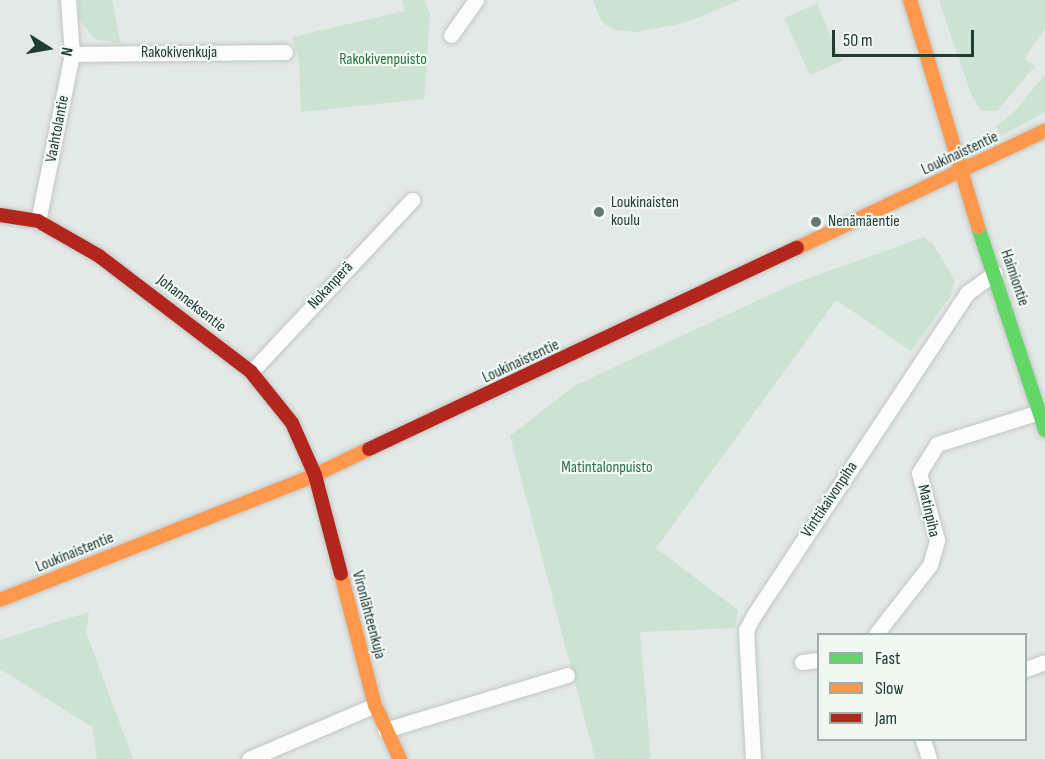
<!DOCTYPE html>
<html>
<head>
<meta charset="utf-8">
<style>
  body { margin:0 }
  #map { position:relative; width:1045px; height:759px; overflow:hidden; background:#e3e9e6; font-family:"Sofia Sans Condensed",sans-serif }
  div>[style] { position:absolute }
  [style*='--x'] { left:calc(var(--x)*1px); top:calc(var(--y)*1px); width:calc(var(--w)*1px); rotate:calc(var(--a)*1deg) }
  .green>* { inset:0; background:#cce2d2 }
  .roads { filter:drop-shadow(0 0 2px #c0c6c3) drop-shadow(0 0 2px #c0c6c3) }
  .street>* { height:15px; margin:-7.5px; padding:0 7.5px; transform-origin:7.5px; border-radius:7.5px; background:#fbfcfb }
  .fast>* { height:14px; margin:-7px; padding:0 7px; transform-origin:7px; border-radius:7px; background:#63d668 }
  .slow>* { height:14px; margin:-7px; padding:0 7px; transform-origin:7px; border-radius:7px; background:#ff974d }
  .jam>* { height:14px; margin:-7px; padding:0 7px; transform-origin:7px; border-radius:7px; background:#b3261e }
  .dots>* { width:16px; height:16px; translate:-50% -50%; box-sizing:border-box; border:3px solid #f1f8f4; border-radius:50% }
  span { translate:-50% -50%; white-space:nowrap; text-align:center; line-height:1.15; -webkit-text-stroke:4.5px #f1f8f4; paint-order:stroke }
  .street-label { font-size:16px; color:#213c33 }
  .park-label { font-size:16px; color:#2c7244 }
  .poi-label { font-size:16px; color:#213c33 }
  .left { translate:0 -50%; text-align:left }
  .legend { position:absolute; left:817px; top:633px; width:210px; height:108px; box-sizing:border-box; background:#f1f8f4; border:2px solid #9eada7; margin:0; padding:8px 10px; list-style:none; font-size:18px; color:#213c33 }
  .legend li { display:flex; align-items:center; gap:12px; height:30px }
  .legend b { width:30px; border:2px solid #9eada7 }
  .north { position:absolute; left:18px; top:18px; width:60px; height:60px; -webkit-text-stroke:4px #f1f8f4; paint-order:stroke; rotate:101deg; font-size:16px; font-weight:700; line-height:24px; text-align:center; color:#213c33 }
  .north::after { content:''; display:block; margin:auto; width:21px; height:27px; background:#213c33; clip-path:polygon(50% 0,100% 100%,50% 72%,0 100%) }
  .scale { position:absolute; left:832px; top:30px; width:142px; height:27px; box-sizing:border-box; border:3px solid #213c33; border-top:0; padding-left:8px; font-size:18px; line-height:21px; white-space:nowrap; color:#213c33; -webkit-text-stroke:4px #f1f8f4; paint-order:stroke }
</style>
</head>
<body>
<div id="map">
  <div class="green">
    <div style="clip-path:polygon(78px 0,112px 0,121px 44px,95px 39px,79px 19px)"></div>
    <div style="clip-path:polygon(402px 0,424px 0,430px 14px,424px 99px,301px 112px,299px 59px,292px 37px,405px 11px)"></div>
    <div style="clip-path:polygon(593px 0,740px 0,684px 23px,636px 32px,614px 30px,601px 21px)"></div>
    <div style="clip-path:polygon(939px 0,1045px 0,1045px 28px,1024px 59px,1035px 66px,997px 111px,981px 111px,971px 94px)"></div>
    <div style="clip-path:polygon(817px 4px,842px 61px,810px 75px,784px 18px)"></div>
    <div style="clip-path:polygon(1045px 74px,1045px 112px,1001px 136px,996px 127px,1017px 109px)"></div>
    <div style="clip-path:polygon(924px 237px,933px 244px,955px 281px,950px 297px,911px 351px,836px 300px,656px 548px,738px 610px,735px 628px,640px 632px,651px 759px,595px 759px,510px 436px,574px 386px,793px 284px)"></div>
    <div style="clip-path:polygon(89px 612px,86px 632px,133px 759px,97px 759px,92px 727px,0 669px,0 640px)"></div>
  </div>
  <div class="roads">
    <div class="street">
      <div style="--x:451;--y:35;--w:43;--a:-54.5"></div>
      <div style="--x:72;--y:54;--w:213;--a:-0.5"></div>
      <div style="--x:38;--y:221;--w:170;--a:-78.5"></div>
      <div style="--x:72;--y:54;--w:54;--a:-94.2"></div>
      <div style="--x:251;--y:372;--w:236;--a:-46.9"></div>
      <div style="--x:876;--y:634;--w:88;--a:-52"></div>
      <div style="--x:930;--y:565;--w:26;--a:-74"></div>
      <div style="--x:937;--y:540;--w:69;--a:-105"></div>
      <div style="--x:919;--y:473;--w:34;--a:-58"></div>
      <div style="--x:937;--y:444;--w:107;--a:-17.4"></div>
      <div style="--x:802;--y:662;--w:16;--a:-7"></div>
      <div style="--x:1026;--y:669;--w:20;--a:-20"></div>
      <div style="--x:385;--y:730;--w:190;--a:-16.8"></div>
      <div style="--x:923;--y:740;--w:20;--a:72"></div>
      <div style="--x:249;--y:759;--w:137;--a:-23.2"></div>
      <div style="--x:753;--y:759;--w:129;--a:-93.1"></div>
      <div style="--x:746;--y:630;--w:17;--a:-62"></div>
      <div style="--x:754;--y:615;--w:386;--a:-56.5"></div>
      <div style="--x:967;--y:293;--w:34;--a:-36"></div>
    </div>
    <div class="fast">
      <div style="--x:978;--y:227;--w:214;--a:71.7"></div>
    </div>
    <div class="slow">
      <div style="--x:910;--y:0;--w:237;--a:73.3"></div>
      <div style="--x:797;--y:248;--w:274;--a:-25.3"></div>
      <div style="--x:341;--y:574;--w:135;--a:75.5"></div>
      <div style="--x:375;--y:705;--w:60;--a:65.2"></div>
      <div style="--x:0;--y:600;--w:339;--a:-21.6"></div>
      <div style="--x:315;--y:475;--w:60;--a:-25.7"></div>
    </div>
    <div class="jam">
      <div style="--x:0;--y:215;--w:38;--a:9"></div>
      <div style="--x:38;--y:221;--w:70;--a:29.8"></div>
      <div style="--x:99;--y:256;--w:191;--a:37.3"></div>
      <div style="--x:251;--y:372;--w:65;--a:51.2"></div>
      <div style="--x:292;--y:423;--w:57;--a:66.1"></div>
      <div style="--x:315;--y:475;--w:102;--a:75.3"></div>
      <div style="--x:369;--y:449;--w:473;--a:-25.2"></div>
    </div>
  </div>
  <div class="dots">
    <div style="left:599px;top:212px;background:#657972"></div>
    <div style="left:816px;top:222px;background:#657972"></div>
  </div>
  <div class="street-label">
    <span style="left:179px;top:53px">Rakokivenkuja</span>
    <span style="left:58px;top:129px;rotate:-79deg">Vaahtolantie</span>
    <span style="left:960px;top:154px;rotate:-25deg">Loukinaistentie</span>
    <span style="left:1014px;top:278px;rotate:71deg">Haimiontie</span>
    <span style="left:331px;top:286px;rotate:-47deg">Nokanperä</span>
    <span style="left:191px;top:304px;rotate:38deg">Johanneksentie</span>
    <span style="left:521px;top:362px;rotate:-25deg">Loukinaistentie</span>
    <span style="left:830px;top:500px;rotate:-56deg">Vinttikaivonpiha</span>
    <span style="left:928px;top:511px;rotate:77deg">Matinpiha</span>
    <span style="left:75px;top:553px;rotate:-22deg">Loukinaistentie</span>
    <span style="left:368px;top:615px;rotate:75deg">Vironlähteenkuja</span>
  </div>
  <div class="park-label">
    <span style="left:383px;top:60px">Rakokivenpuisto</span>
    <span style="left:607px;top:468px">Matintalonpuisto</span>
  </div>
  <div class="poi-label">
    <span class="left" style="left:611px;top:212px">Loukinaisten<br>koulu</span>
    <span class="left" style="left:828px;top:222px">Nenämäentie</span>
  </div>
  <ul class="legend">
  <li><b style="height:8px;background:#63d668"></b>Fast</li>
  <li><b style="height:8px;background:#ff974d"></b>Slow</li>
  <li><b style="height:8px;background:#b3261e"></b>Jam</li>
  </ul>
  <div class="north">N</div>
  <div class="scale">50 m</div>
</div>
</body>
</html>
